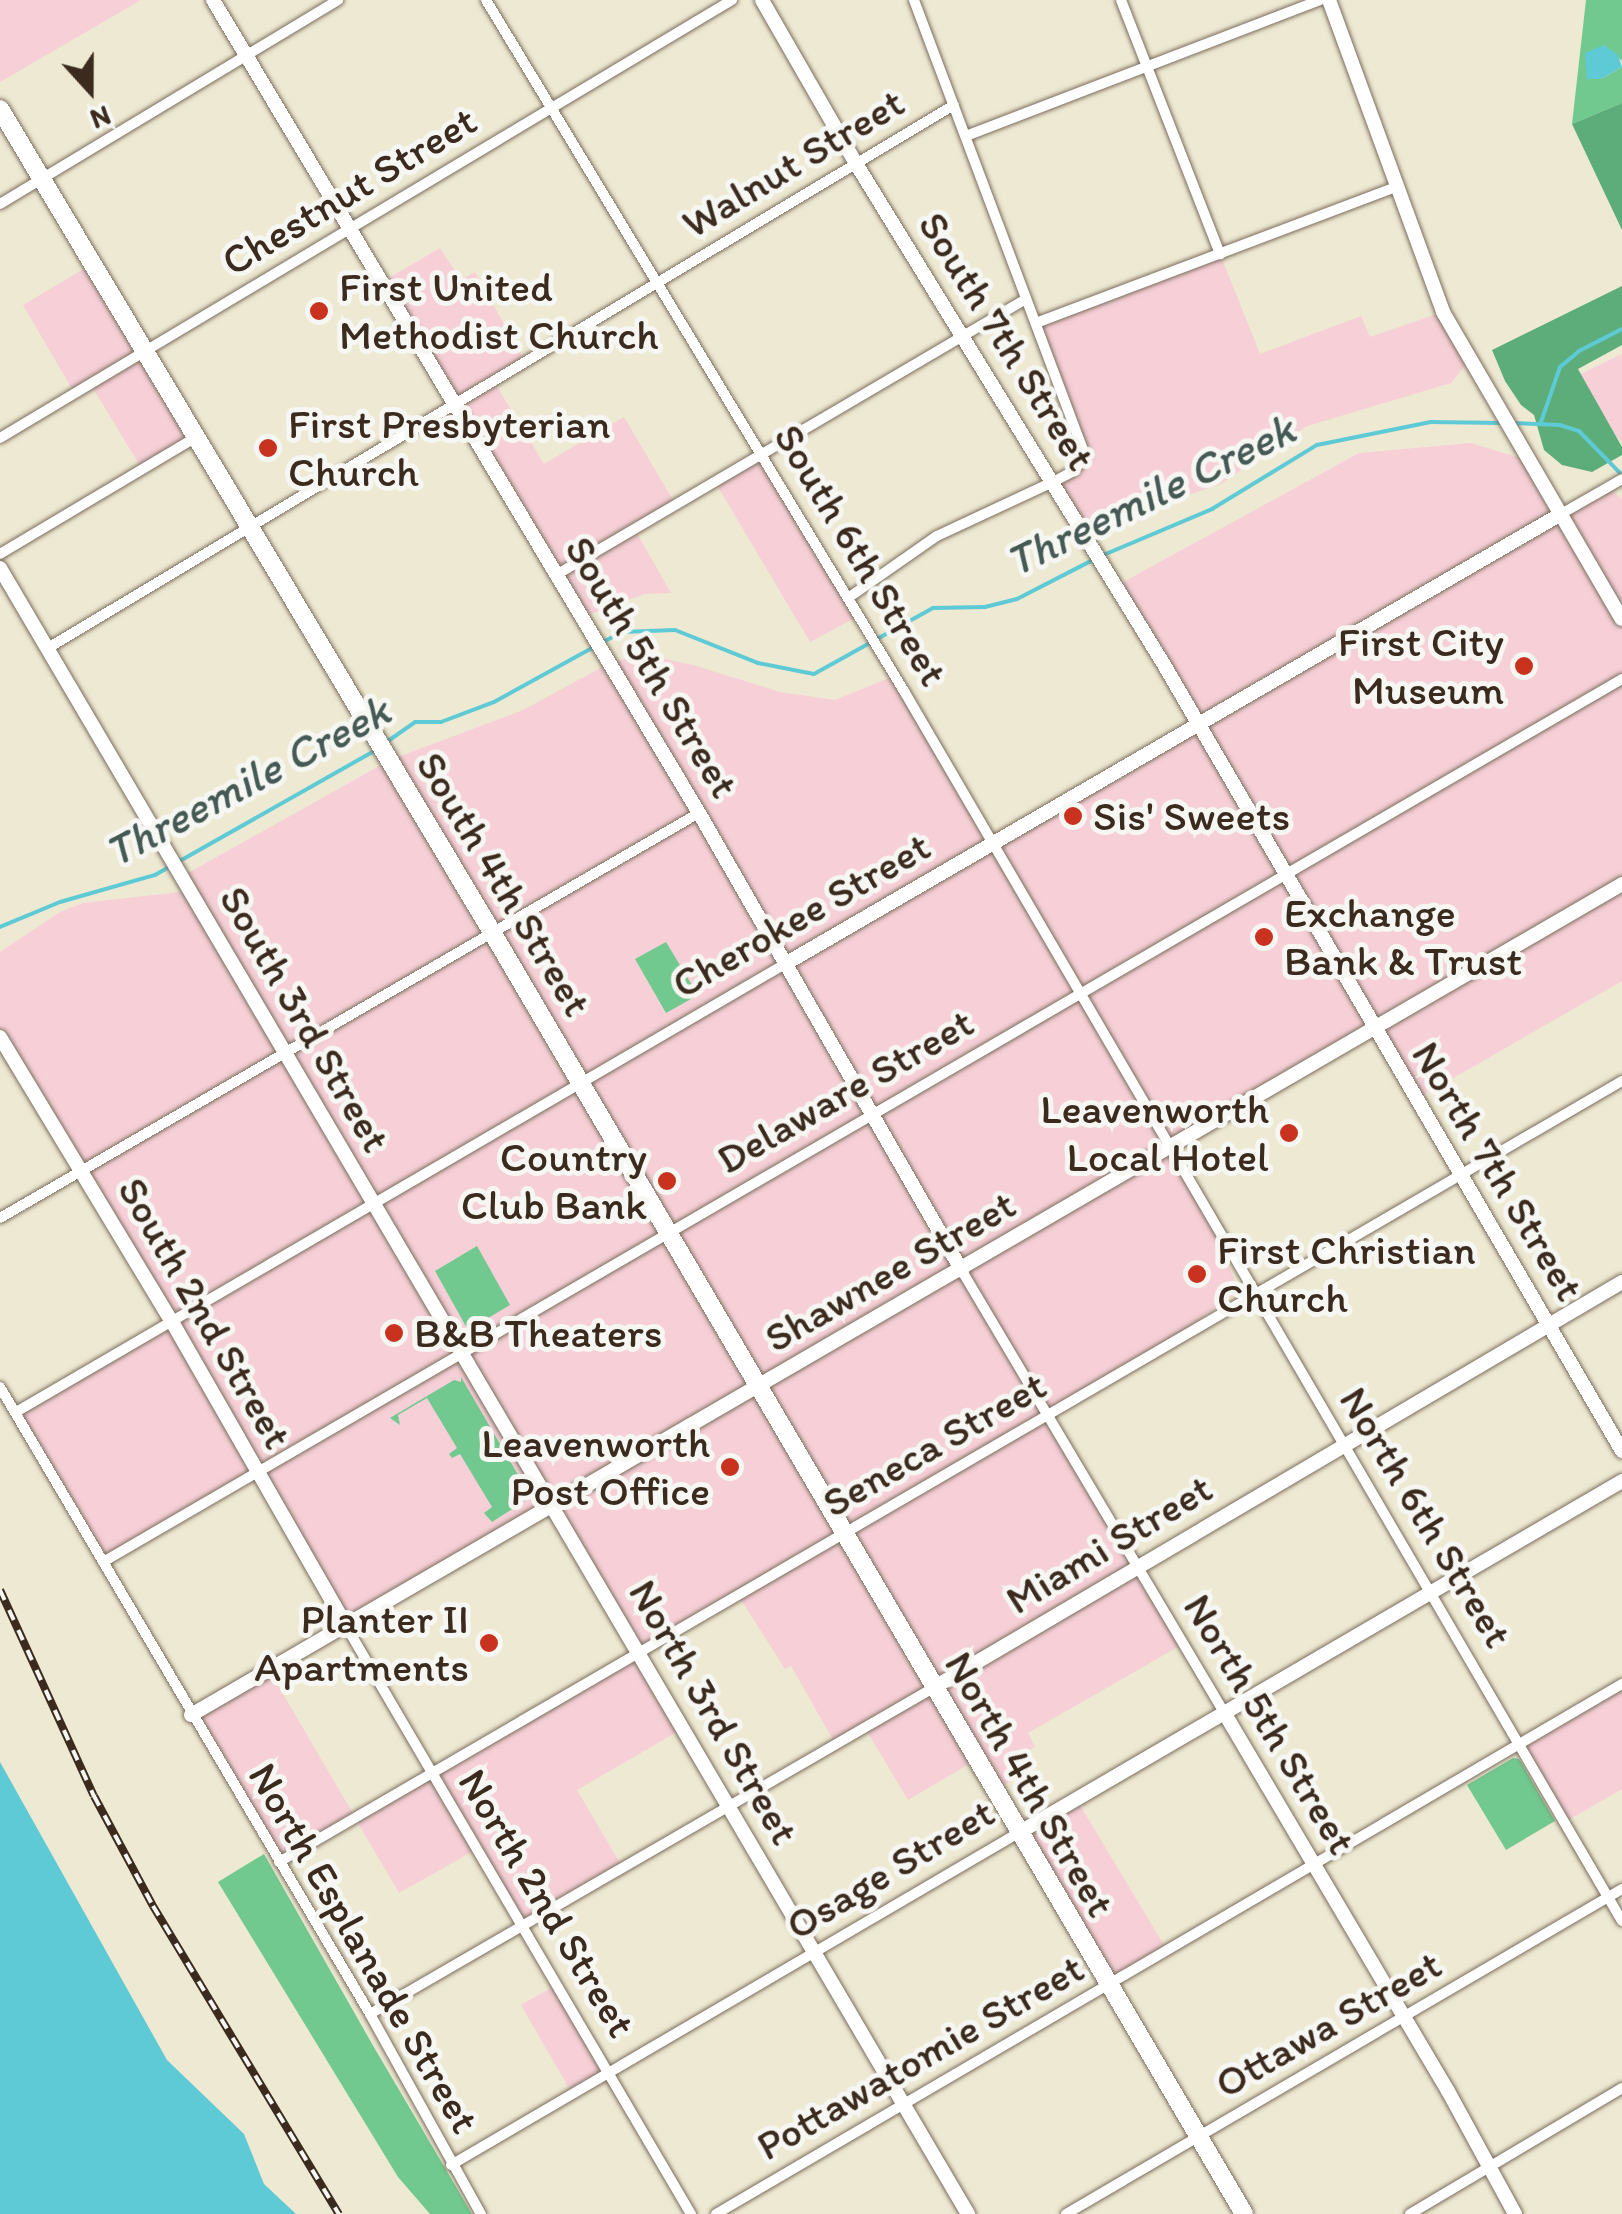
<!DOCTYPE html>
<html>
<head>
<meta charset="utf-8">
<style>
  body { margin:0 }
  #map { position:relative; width:1622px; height:2214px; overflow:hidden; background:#eee9d2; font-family:Itim,sans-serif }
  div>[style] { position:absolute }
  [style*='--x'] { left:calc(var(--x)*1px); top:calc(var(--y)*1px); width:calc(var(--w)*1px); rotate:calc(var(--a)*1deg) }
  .built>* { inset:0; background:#f6cfd7 }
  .green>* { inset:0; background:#71c98f }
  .forest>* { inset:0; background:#5cad7a }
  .water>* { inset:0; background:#5ecad5 }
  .stream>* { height:4px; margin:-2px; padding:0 2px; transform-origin:2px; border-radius:2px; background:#5ecad5 }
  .roads { filter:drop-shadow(0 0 2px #7a6d5d) drop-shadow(0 0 2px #7a6d5d) }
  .minor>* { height:10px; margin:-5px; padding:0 5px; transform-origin:5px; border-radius:5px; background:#fff }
  .tertiary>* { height:14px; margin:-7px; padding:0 7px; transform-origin:7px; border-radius:7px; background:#fff }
  .trunk>* { height:18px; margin:-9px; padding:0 9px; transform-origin:9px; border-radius:9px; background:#fff }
  .rail>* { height:8px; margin-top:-4px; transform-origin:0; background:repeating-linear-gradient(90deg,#f6f6f2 0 11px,#3b2a1e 0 22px); box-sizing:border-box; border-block:2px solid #3b2a1e }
  .dots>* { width:28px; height:28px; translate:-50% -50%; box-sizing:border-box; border:5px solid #f6f6f2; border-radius:50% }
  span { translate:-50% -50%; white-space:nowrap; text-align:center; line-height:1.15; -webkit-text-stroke:10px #f6f6f2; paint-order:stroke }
  .street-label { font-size:42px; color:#3b2a1e }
  .poi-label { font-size:42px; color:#3b2a1e }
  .left { translate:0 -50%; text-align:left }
  .right { translate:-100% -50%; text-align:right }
  .water-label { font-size:45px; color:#465a55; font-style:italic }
  .north { position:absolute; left:40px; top:40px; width:100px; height:100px; -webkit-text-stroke:8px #f6f6f2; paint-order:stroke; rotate:159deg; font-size:28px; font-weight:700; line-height:40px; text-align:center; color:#3b2a1e }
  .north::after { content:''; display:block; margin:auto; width:35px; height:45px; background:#3b2a1e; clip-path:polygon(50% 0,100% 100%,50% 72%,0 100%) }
</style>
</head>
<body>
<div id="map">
  <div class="built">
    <div style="clip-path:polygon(0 0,141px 0,0 82px)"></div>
    <div style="clip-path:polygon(440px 248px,461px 280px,475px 272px,524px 360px,493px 380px,544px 464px,624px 417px,676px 505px,635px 530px,671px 593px,644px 594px,591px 614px,578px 614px,382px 282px)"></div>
    <div style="clip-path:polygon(1220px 254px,1260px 354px,1361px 316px,1370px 337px,1443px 312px,1469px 361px,1451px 383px,1307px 426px,1219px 485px,1082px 529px,1053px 482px,1085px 455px,1036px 323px)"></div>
    <div style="clip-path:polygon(92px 264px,196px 437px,142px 469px,91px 385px,75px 394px,23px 305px)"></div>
    <div style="clip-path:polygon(1622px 354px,1622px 443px,1600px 415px,1581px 374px)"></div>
    <div style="clip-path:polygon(1471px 443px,1527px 460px,1561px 514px,1608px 487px,1622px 499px,1622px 981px,1415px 1100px,1374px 1030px,1171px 1148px,1213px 1220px,1238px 1291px,1149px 1356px,1047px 1416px,1183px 1644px,1028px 1733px,1035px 1747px,1021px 1755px,1030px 1771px,995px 1790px,976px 1760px,908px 1800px,865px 1728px,836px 1745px,791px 1666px,785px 1669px,738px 1595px,637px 1651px,682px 1729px,577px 1790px,623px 1868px,523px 1926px,477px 1849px,399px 1893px,355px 1818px,279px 1862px,191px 1715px,269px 1670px,355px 1817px,636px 1652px,552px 1504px,346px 1626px,257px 1472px,103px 1562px,16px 1412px,171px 1319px,0 1037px,0 952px,60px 912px,83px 903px,189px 891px,181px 877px,390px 760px,523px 710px,608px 664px,640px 654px,693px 665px,780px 692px,835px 700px,894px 676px,991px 843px,1197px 725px,1116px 586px,1359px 453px)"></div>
    <div style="clip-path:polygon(763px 454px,859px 616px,810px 642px,715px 482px)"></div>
    <div style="clip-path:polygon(1622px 1684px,1622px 1789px,1565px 1822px,1521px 1743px)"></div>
    <div style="clip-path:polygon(1077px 1800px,1167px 1950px,1107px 1985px,1020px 1832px)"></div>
    <div style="clip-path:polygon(558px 1984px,611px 2073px,573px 2095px,521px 2005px)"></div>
  </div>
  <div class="green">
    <div style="clip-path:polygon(1586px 0,1622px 0,1622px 61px,1604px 45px,1601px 79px,1622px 67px,1622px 103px,1572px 124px)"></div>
    <div style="clip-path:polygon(666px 942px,698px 995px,666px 1013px,635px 959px)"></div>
    <div style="clip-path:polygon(477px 1246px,510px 1305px,468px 1330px,435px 1271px)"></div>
    <div style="clip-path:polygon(461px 1377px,531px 1497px,492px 1522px,484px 1513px,492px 1507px,460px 1454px,452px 1458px,449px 1454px,457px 1448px,427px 1398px,398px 1415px,400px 1425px,390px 1418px,454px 1380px,461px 1382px)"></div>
    <div style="clip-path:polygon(1513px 1758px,1519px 1759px,1555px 1821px,1506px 1850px,1467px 1785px)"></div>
    <div style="clip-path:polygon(264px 1854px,375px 2049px,472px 2214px,430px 2214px,398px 2177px,218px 1882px)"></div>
  </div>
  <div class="forest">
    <div style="clip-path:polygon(1622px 103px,1622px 230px,1572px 124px)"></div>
    <div style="clip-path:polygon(1622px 286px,1622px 345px,1578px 369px,1622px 447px,1622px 455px,1592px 472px,1562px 465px,1544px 450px,1534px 415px,1521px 405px,1505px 381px,1492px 350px)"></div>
  </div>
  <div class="water">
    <div style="clip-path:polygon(1604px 45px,1618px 55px,1622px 67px,1601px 79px,1587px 79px,1585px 53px)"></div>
    <div style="clip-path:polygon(0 1762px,167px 2060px,244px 2134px,264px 2184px,296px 2214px,0 2214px)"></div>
  </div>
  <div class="stream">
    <div style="--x:1541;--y:422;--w:58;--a:-70.9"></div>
    <div style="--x:1560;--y:367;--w:25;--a:-40"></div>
    <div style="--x:1579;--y:351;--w:48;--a:-27.1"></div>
    <div style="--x:1512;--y:423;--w:48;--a:2.4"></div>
    <div style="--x:1560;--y:425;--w:20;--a:18"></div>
    <div style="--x:1579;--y:431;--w:62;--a:45.7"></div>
    <div style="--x:1101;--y:556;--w:121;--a:-22.9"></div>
    <div style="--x:1212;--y:509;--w:123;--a:-31.4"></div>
    <div style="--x:1317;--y:445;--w:116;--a:-11.4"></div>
    <div style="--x:1431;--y:422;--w:71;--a:0.8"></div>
    <div style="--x:603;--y:642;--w:21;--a:-28"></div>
    <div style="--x:622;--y:632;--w:53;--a:-2.2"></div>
    <div style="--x:675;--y:630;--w:89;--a:21.7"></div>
    <div style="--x:758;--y:663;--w:57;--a:11.1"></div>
    <div style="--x:814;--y:674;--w:136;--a:-29"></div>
    <div style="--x:933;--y:608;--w:52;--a:-1.1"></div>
    <div style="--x:985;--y:607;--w:33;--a:-14"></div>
    <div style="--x:1017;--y:599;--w:85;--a:-27.2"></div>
    <div style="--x:388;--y:741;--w:33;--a:-35"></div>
    <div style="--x:415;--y:722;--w:26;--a:0"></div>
    <div style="--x:441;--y:722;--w:57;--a:-20.7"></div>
    <div style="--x:494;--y:702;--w:114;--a:-28.8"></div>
    <div style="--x:0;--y:927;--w:65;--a:-22.6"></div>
    <div style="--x:60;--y:902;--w:99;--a:-15.9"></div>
    <div style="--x:155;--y:875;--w:254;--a:-29.5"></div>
  </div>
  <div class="roads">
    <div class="minor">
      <div style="--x:486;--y:0;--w:808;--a:58.83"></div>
      <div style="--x:904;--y:691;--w:1424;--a:59.73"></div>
      <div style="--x:1121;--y:0;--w:273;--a:68.7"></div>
      <div style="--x:966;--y:136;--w:379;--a:-21"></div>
      <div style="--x:0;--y:204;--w:395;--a:-31.1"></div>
      <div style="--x:1036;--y:323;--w:385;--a:-20.7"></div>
      <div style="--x:0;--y:438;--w:853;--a:-30.89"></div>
      <div style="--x:1561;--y:514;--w:70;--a:-29.8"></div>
      <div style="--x:0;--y:554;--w:228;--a:-30.8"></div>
      <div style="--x:556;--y:575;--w:545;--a:-30.42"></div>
      <div style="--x:848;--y:598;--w:108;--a:-34.9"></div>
      <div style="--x:937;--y:536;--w:128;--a:-25"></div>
      <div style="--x:1053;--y:482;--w:24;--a:-28"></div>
      <div style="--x:1074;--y:471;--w:19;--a:-55"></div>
      <div style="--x:1085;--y:455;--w:486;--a:-110.6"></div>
      <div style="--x:48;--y:648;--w:1056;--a:-30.94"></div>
      <div style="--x:0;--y:1218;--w:808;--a:-30.09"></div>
      <div style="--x:962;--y:1271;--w:515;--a:59.3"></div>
      <div style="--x:0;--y:1387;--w:728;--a:59.45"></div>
      <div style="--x:370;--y:2014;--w:229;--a:61"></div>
      <div style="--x:16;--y:1412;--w:890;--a:-30.22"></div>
      <div style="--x:103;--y:1562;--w:1757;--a:-30.17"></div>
      <div style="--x:346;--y:1626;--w:682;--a:59.6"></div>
      <div style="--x:279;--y:1862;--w:1554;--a:-30.18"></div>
      <div style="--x:370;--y:2014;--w:651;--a:-30.07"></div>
      <div style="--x:451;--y:2165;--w:659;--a:-30.34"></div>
      <div style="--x:716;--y:2214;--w:1050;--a:-30.33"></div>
      <div style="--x:1066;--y:2214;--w:644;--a:-30.31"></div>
      <div style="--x:1410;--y:2214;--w:247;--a:-30.7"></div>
    </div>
    <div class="tertiary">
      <div style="--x:213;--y:0;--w:947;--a:59.13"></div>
      <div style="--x:699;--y:813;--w:528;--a:60.13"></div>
      <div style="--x:762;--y:0;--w:187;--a:60.1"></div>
      <div style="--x:855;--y:162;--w:588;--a:58.42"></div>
      <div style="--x:1163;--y:663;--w:912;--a:59.78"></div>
      <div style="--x:1329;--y:0;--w:332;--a:69.9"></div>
      <div style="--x:1443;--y:312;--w:355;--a:59.8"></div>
      <div style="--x:0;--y:568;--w:1910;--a:59.54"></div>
      <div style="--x:785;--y:964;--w:897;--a:-30.11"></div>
      <div style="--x:0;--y:1037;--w:331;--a:58.9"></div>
      <div style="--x:171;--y:1320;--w:353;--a:60.2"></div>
      <div style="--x:933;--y:1688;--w:800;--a:-30.51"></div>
      <div style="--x:1225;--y:1714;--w:438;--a:59.4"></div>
      <div style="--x:1448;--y:2091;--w:140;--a:61.4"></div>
      <div style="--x:191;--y:1715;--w:1655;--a:-30.14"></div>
      <div style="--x:1020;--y:1832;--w:697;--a:-30.24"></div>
    </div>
    <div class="trunk">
      <div style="--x:0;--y:109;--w:959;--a:59.13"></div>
      <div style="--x:492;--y:932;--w:1486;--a:59.6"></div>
    </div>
  </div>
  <div class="rail">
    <div style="--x:0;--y:1590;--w:226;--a:65.5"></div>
    <div style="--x:94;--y:1796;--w:125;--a:61.8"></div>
    <div style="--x:153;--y:1906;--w:360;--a:58.9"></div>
  </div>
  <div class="dots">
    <div style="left:319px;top:311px;background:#c8321e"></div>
    <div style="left:268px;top:448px;background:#c8321e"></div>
    <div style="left:1524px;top:666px;background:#c8321e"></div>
    <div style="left:1073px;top:816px;background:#c8321e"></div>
    <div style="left:1264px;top:937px;background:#c8321e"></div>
    <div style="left:1289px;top:1133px;background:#c8321e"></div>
    <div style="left:667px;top:1181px;background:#c8321e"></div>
    <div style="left:1197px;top:1274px;background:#c8321e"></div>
    <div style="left:394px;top:1333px;background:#c8321e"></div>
    <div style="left:730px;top:1467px;background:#c8321e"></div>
    <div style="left:489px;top:1643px;background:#c8321e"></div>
  </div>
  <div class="street-label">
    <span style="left:793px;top:163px;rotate:-31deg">Walnut Street</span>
    <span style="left:349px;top:191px;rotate:-31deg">Chestnut Street</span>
    <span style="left:1007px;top:341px;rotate:58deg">South 7th Street</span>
    <span style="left:861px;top:555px;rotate:59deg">South 6th Street</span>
    <span style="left:652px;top:667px;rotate:59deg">South 5th Street</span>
    <span style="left:504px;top:884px;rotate:59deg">South 4th Street</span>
    <span style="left:801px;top:915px;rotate:-30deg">Cherokee Street</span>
    <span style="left:305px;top:1019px;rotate:60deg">South 3rd Street</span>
    <span style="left:845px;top:1091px;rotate:-30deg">Delaware Street</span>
    <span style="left:1498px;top:1171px;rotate:59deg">North 7th Street</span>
    <span style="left:890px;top:1271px;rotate:-30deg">Shawnee Street</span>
    <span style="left:205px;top:1313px;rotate:60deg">South 2nd Street</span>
    <span style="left:934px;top:1444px;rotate:-30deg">Seneca Street</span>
    <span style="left:1426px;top:1517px;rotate:59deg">North 6th Street</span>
    <span style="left:1109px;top:1544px;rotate:-31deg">Miami Street</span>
    <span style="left:714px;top:1712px;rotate:60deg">North 3rd Street</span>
    <span style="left:1270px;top:1724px;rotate:59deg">North 5th Street</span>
    <span style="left:1030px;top:1784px;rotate:60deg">North 4th Street</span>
    <span style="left:890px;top:1869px;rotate:-31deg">Osage Street</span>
    <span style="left:547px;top:1903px;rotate:59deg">North 2nd Street</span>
    <span style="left:364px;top:1948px;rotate:60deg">North Esplanade Street</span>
    <span style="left:1328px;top:2024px;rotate:-30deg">Ottawa Street</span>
    <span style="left:920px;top:2057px;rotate:-30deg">Pottawatomie Street</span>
  </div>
  <div class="poi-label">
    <span class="left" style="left:339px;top:311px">First United<br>Methodist Church</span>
    <span class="left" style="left:288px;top:448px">First Presbyterian<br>Church</span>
    <span class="right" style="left:1504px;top:666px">First City<br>Museum</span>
    <span class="left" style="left:1093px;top:816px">Sis' Sweets</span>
    <span class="left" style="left:1284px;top:937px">Exchange<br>Bank &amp; Trust</span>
    <span class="right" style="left:1269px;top:1133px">Leavenworth<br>Local Hotel</span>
    <span class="right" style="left:647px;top:1181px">Country<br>Club Bank</span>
    <span class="left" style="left:1217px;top:1274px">First Christian<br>Church</span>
    <span class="left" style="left:414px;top:1333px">B&amp;B Theaters</span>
    <span class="right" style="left:710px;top:1467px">Leavenworth<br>Post Office</span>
    <span class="right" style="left:469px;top:1643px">Planter II<br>Apartments</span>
  </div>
  <div class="water-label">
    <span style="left:1150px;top:495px;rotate:-26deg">Threemile Creek</span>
    <span style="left:247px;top:781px;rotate:-28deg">Threemile Creek</span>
  </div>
  <div class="north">N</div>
</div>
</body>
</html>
